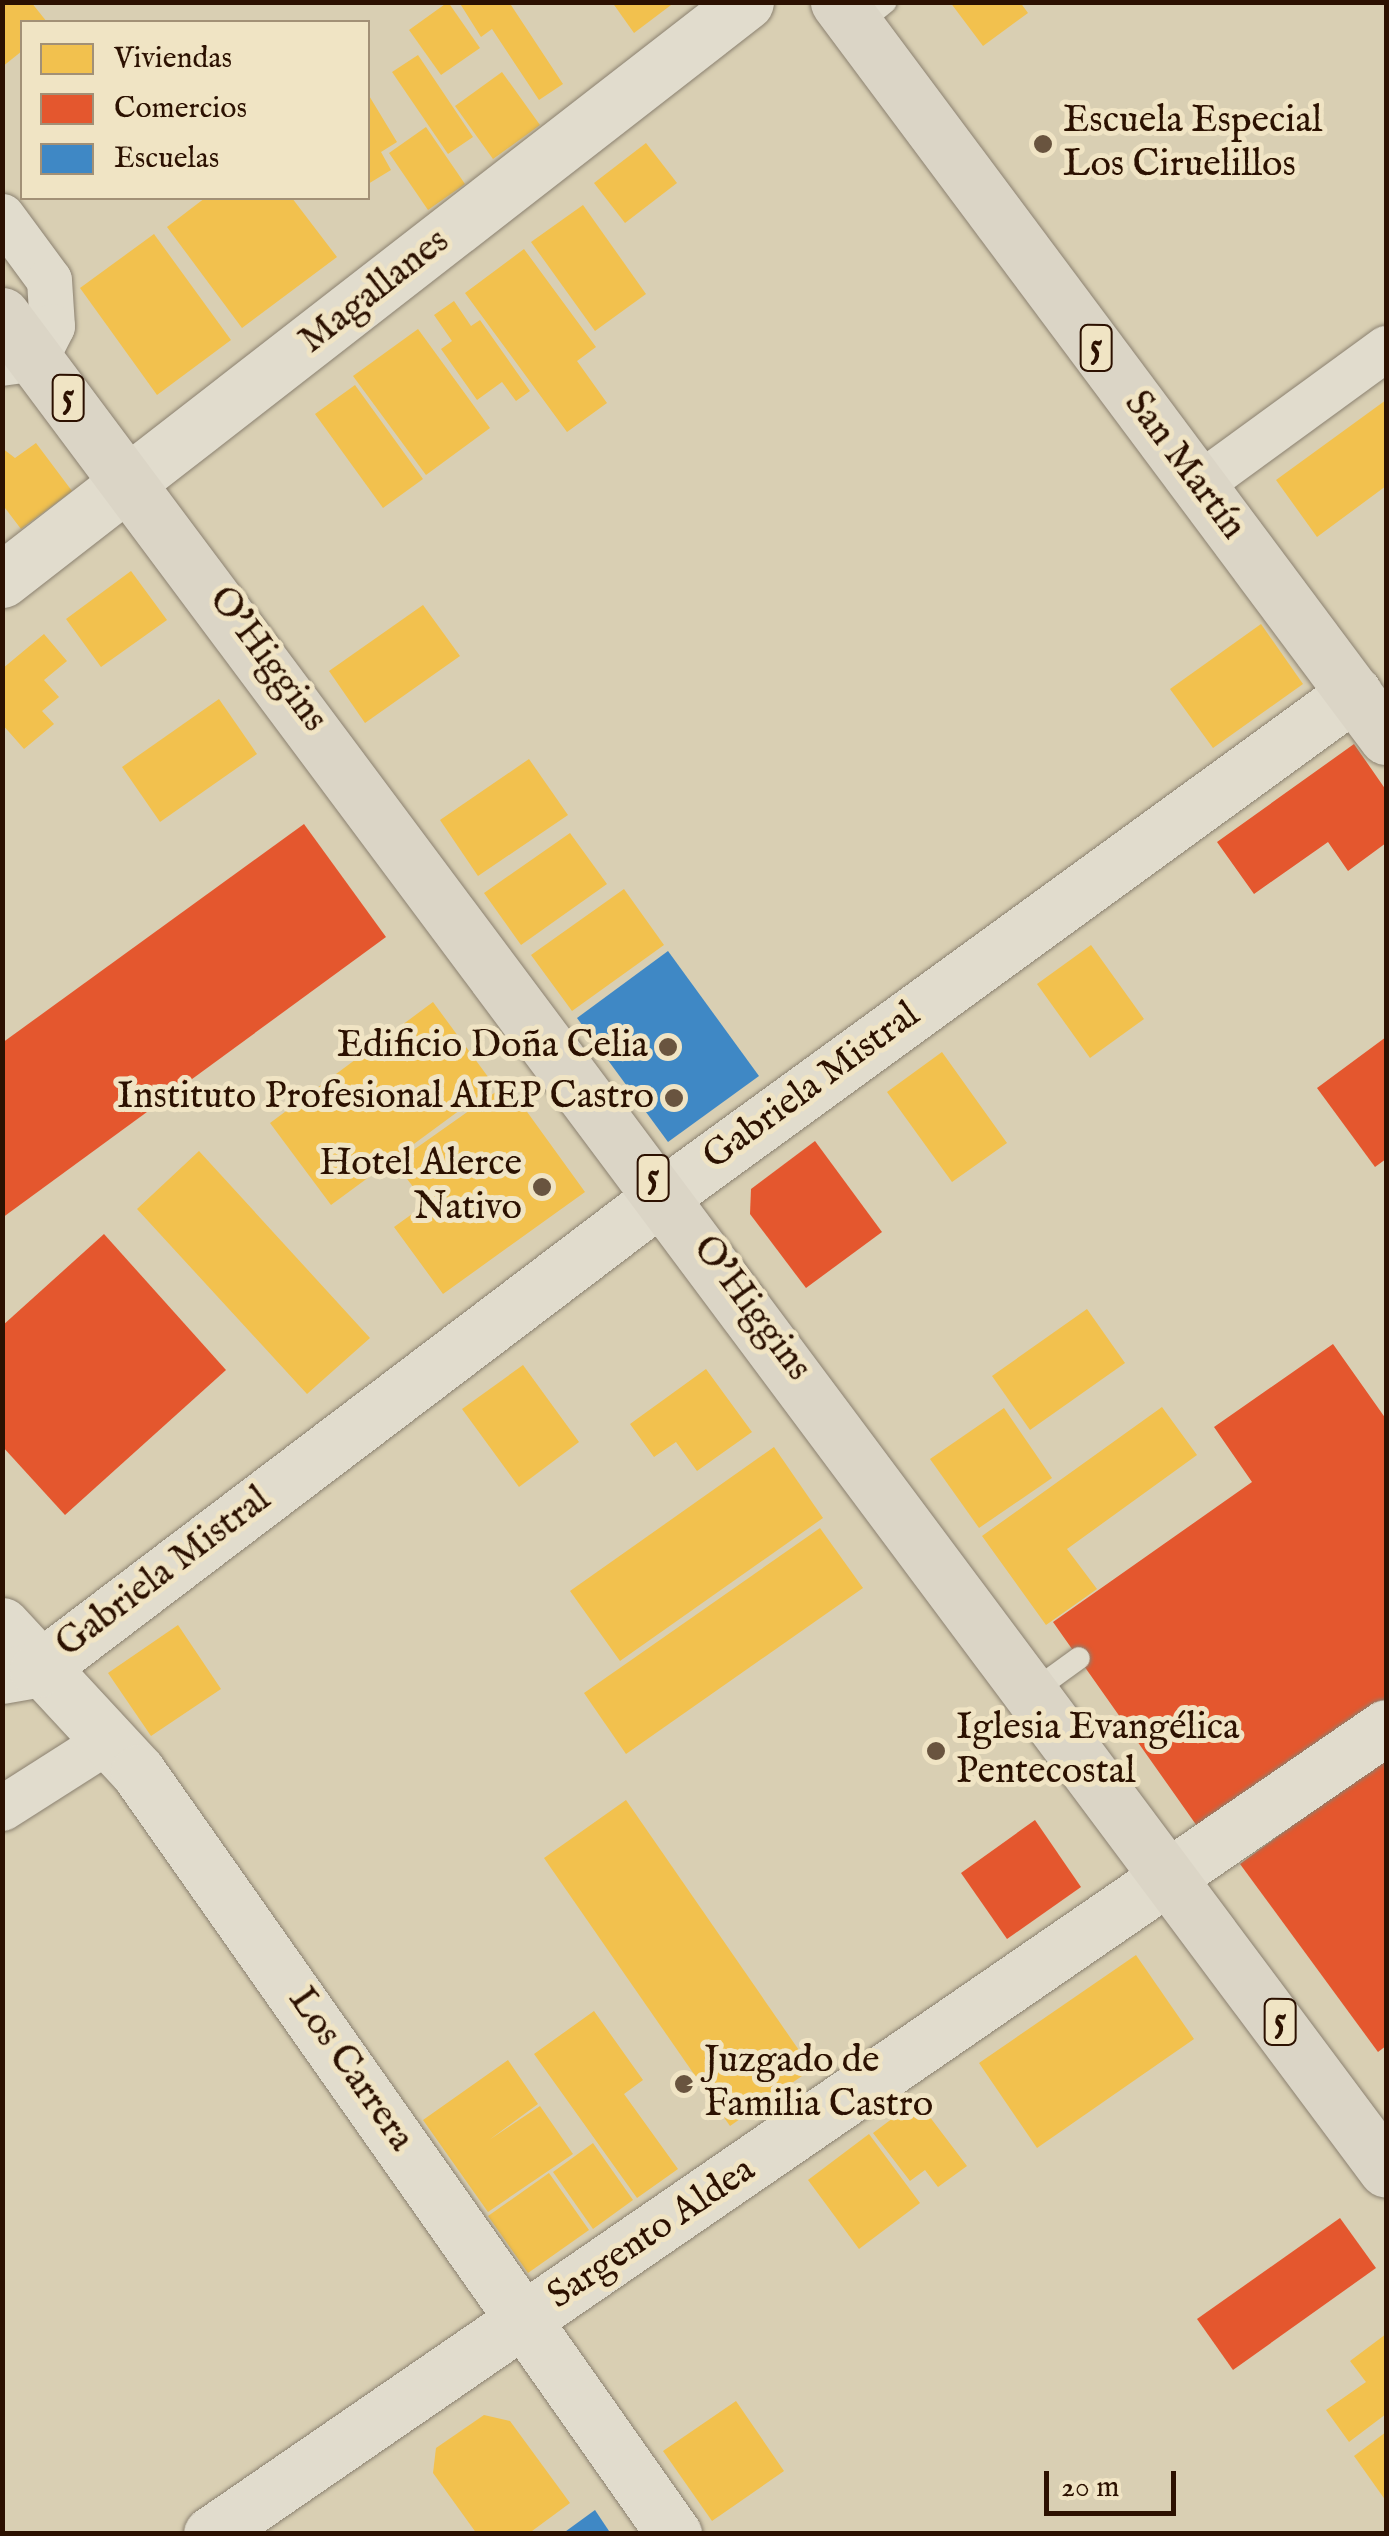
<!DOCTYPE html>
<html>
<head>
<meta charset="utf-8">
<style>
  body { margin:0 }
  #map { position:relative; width:1389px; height:2536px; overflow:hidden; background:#d9cfb3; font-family:"IM FELL English",serif }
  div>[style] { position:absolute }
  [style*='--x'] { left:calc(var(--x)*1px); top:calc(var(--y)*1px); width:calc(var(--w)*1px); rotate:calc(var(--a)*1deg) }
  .homes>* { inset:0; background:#f2c14e }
  .shops>* { inset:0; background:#e4572e }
  .schools>* { inset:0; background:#3f88c5 }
  .roads { filter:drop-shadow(0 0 2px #8b8170) drop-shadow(0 0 2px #8b8170) }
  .service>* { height:22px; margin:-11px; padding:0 11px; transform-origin:11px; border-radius:11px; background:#e1dccd }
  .minor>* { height:45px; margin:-22.5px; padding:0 22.5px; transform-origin:22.5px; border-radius:22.5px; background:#e1dccd }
  .tertiary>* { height:55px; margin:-27.5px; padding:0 27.5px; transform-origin:27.5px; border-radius:27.5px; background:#e1dccd }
  .secondary>* { height:55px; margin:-27.5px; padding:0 27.5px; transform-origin:27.5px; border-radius:27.5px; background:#e1dccd }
  .trunk>* { height:55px; margin:-27.5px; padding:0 27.5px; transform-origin:27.5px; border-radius:27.5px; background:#dbd5c6 }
  .dots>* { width:28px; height:28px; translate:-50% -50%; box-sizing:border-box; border:5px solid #f0e4c4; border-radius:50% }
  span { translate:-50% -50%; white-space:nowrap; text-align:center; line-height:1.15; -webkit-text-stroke:10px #f0e4c4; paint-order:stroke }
  .shield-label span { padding:2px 8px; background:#f0e4c4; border:2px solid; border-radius:8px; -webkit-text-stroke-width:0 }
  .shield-label { font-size:35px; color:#2c1101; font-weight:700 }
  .poi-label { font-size:38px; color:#2c1101 }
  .left { translate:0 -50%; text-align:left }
  .right { translate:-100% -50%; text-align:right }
  .street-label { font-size:38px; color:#2c1101 }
  .frame { position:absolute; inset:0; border:5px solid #2c1101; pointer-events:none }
  .legend { position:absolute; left:20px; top:20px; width:350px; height:180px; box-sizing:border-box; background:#f0e4c4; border:2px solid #a29076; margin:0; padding:12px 18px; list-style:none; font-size:30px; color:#2c1101 }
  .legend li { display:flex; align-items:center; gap:20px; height:50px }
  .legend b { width:50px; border:2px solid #a29076 }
  .scale { position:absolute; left:1044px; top:2471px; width:132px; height:45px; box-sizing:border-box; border:5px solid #2c1101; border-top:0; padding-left:12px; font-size:30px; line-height:35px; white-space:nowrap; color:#2c1101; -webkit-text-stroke:8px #f0e4c4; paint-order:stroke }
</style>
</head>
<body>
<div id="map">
  <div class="homes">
    <div style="clip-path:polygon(2px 2px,31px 2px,47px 22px,22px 22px,22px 51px,2px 67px)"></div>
    <div style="clip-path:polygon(448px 2px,480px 48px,441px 75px,409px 30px)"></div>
    <div style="clip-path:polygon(459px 2px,509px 2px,563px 84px,539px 100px,492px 29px,481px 37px)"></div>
    <div style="clip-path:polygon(612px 2px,675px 2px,634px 33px)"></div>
    <div style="clip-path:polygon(950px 2px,1020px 2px,1028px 13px,983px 46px)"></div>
    <div style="clip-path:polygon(418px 55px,473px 137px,448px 154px,392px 72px)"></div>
    <div style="clip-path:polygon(502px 72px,540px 125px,493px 159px,455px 106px)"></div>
    <div style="clip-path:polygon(368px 94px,397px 142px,381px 152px,391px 170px,368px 184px)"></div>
    <div style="clip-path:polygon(426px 127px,465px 184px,428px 210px,389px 153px)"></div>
    <div style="clip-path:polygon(646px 143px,677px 183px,625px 223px,594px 183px)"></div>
    <div style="clip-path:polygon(205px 198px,292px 198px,337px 257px,242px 328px,167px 227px)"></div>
    <div style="clip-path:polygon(583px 205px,646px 294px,595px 331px,531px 242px)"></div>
    <div style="clip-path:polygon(154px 234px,231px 340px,157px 395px,80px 288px)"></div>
    <div style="clip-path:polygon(524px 249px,596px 347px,577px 361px,607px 403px,567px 432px,465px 293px)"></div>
    <div style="clip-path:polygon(454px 301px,471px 326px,480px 320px,530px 391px,516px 401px,502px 382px,477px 400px,441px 349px,452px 341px,434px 315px)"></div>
    <div style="clip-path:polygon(418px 329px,490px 428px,426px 475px,353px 376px)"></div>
    <div style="clip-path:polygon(355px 385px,423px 479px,383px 508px,315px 414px)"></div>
    <div style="clip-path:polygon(1386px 400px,1386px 486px,1317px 537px,1276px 480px)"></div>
    <div style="clip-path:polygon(36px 443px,72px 491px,21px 529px,2px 504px,2px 448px,15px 458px)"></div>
    <div style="clip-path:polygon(131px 571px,167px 620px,101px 667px,66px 619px)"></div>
    <div style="clip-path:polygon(423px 605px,460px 656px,365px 723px,329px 671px)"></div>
    <div style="clip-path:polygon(1261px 624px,1303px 684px,1213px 748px,1170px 689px)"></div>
    <div style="clip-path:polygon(44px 634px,67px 661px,44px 680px,59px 697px,42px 711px,54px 724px,24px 749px,2px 724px,2px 669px)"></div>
    <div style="clip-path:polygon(219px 699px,257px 754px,160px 822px,122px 767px)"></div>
    <div style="clip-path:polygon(529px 759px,568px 815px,478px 876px,440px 820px)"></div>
    <div style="clip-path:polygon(570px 833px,607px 884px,521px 945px,484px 893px)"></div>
    <div style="clip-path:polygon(624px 889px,664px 945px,572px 1011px,531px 955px)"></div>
    <div style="clip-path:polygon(1091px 945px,1144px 1019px,1090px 1058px,1037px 984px)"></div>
    <div style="clip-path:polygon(433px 1002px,494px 1085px,331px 1205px,270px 1123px)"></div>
    <div style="clip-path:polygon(942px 1052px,1007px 1143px,952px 1182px,887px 1092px)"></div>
    <div style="clip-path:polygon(507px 1084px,585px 1192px,443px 1294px,394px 1227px,426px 1204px,395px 1163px)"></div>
    <div style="clip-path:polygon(199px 1151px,370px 1338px,307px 1394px,137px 1209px)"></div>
    <div style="clip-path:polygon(1087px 1309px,1125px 1363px,1030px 1430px,992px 1376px)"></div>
    <div style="clip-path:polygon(523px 1365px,579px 1442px,519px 1487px,462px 1409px)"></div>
    <div style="clip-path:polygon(706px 1369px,752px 1432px,697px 1471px,676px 1442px,654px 1457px,630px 1424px)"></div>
    <div style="clip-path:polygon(1162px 1407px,1197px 1455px,1067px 1549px,1097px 1589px,1046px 1625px,982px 1536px)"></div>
    <div style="clip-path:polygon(1004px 1408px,1052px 1478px,979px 1528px,930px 1459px)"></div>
    <div style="clip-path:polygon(774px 1447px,823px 1518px,620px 1661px,570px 1591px)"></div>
    <div style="clip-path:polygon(820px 1528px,863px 1588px,626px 1754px,584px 1693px)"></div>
    <div style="clip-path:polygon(178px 1625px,221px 1689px,151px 1736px,108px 1673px)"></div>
    <div style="clip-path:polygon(626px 1800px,812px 2069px,730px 2126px,544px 1858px)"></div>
    <div style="clip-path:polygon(1136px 1955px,1194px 2039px,1037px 2148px,979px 2063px)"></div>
    <div style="clip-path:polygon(594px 2011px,643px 2080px,624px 2094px,678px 2169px,637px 2198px,534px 2054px)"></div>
    <div style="clip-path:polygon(508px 2060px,538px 2104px,489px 2140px,540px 2106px,573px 2154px,488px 2212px,423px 2120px)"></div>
    <div style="clip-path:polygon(917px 2100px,967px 2166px,938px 2187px,925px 2170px,910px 2181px,873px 2133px)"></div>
    <div style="clip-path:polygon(869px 2134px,920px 2203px,859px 2249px,808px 2180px)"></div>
    <div style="clip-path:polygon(593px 2143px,633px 2200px,593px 2229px,553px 2172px)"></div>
    <div style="clip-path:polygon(549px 2173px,589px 2230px,528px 2273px,488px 2216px)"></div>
    <div style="clip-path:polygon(1386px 2334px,1386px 2414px,1349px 2442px,1326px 2410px,1366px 2382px,1350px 2361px)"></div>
    <div style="clip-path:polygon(736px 2401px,784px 2471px,712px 2521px,663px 2451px)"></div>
    <div style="clip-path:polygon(484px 2415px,510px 2421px,570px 2503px,528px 2534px,477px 2534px,433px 2473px,436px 2448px)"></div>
    <div style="clip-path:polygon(1386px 2432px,1386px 2501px,1354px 2456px)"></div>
  </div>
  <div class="shops">
    <div style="clip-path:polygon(1354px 744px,1386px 790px,1386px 843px,1348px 871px,1328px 842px,1254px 894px,1217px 842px)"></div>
    <div style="clip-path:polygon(304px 824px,386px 937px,2px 1218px,2px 1043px)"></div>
    <div style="clip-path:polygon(1386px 1037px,1386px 1159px,1375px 1167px,1317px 1088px)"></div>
    <div style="clip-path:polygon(815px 1141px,882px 1232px,806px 1288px,750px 1214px,751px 1189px)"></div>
    <div style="clip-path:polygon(104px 1234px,226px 1370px,65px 1515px,2px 1446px,2px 1326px)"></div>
    <div style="clip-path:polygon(1333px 1344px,1386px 1419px,1386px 1716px,1209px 1843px,1053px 1622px,1252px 1482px,1214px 1427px)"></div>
    <div style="clip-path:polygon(1386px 1757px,1386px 2046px,1378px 2052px,1240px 1864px)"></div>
    <div style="clip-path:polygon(1035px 1820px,1081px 1887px,1007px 1939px,961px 1873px)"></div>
    <div style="clip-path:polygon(1340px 2218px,1376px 2268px,1233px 2370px,1197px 2319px)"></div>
  </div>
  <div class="schools">
    <div style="clip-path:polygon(668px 951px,759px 1076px,668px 1142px,577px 1018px)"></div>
    <div style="clip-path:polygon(595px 2510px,611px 2534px,562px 2534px)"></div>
  </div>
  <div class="roads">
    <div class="service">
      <div style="--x:856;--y:26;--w:38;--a:-39"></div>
      <div style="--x:1035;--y:1690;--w:54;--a:-36"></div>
    </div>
    <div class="minor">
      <div style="--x:2;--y:216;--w:79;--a:53.7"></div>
      <div style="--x:49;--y:280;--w:46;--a:86.3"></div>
      <div style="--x:52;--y:326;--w:36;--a:117"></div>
      <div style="--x:36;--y:358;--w:34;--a:172"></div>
      <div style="--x:1198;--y:485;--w:233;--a:-36.1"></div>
      <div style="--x:2;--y:1808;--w:125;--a:-32.5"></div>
    </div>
    <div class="tertiary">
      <div style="--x:211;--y:2534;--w:1425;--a:-34.48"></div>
    </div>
    <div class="secondary">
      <div style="--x:2;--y:580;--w:942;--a:-37.84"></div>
      <div style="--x:2;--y:1625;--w:200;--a:47.2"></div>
      <div style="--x:138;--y:1772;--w:932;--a:54.88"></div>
      <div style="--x:2;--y:1676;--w:36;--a:-10"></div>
      <div style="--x:37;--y:1670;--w:788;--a:-37.16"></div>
      <div style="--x:665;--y:1194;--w:852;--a:-36.02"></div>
    </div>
    <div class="trunk">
      <div style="--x:838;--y:2;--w:917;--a:53.29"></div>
      <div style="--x:2;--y:315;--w:2314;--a:53.27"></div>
    </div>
  </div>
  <div class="dots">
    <div style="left:1043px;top:144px;background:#69543f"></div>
    <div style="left:668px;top:1047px;background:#69543f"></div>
    <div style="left:674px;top:1098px;background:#69543f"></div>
    <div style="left:542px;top:1187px;background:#69543f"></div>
    <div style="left:936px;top:1751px;background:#69543f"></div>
    <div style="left:684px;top:2084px;background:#69543f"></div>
  </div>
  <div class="shield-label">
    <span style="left:1096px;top:348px">5</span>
    <span style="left:68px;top:398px">5</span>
    <span style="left:653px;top:1178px">5</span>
    <span style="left:1280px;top:2022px">5</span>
  </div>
  <div class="poi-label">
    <span class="left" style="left:1063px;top:144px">Escuela Especial<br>Los Ciruelillos</span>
    <span class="right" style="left:648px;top:1047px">Edificio Doña Celia</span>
    <span class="right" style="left:654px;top:1098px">Instituto Profesional AIEP Castro</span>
    <span class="right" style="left:522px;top:1187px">Hotel Alerce<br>Nativo</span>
    <span class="left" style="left:956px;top:1751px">Iglesia Evangélica<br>Pentecostal</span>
    <span class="left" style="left:704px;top:2084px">Juzgado de<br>Familia Castro</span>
  </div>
  <div class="street-label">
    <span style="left:375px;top:292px;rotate:-38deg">Magallanes</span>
    <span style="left:1184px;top:466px;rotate:53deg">San Martín</span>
    <span style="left:267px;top:660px;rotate:53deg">O'Higgins</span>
    <span style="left:812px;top:1087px;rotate:-36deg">Gabriela Mistral</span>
    <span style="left:751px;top:1309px;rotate:53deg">O'Higgins</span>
    <span style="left:164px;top:1573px;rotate:-37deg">Gabriela Mistral</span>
    <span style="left:350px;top:2070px;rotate:55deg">Los Carrera</span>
    <span style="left:652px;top:2234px;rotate:-34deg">Sargento Aldea</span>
  </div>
  <div class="frame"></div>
  <ul class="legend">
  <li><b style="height:28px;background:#f2c14e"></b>Viviendas</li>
  <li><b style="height:28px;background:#e4572e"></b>Comercios</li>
  <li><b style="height:28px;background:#3f88c5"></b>Escuelas</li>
  </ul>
  <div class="scale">20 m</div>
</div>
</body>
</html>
